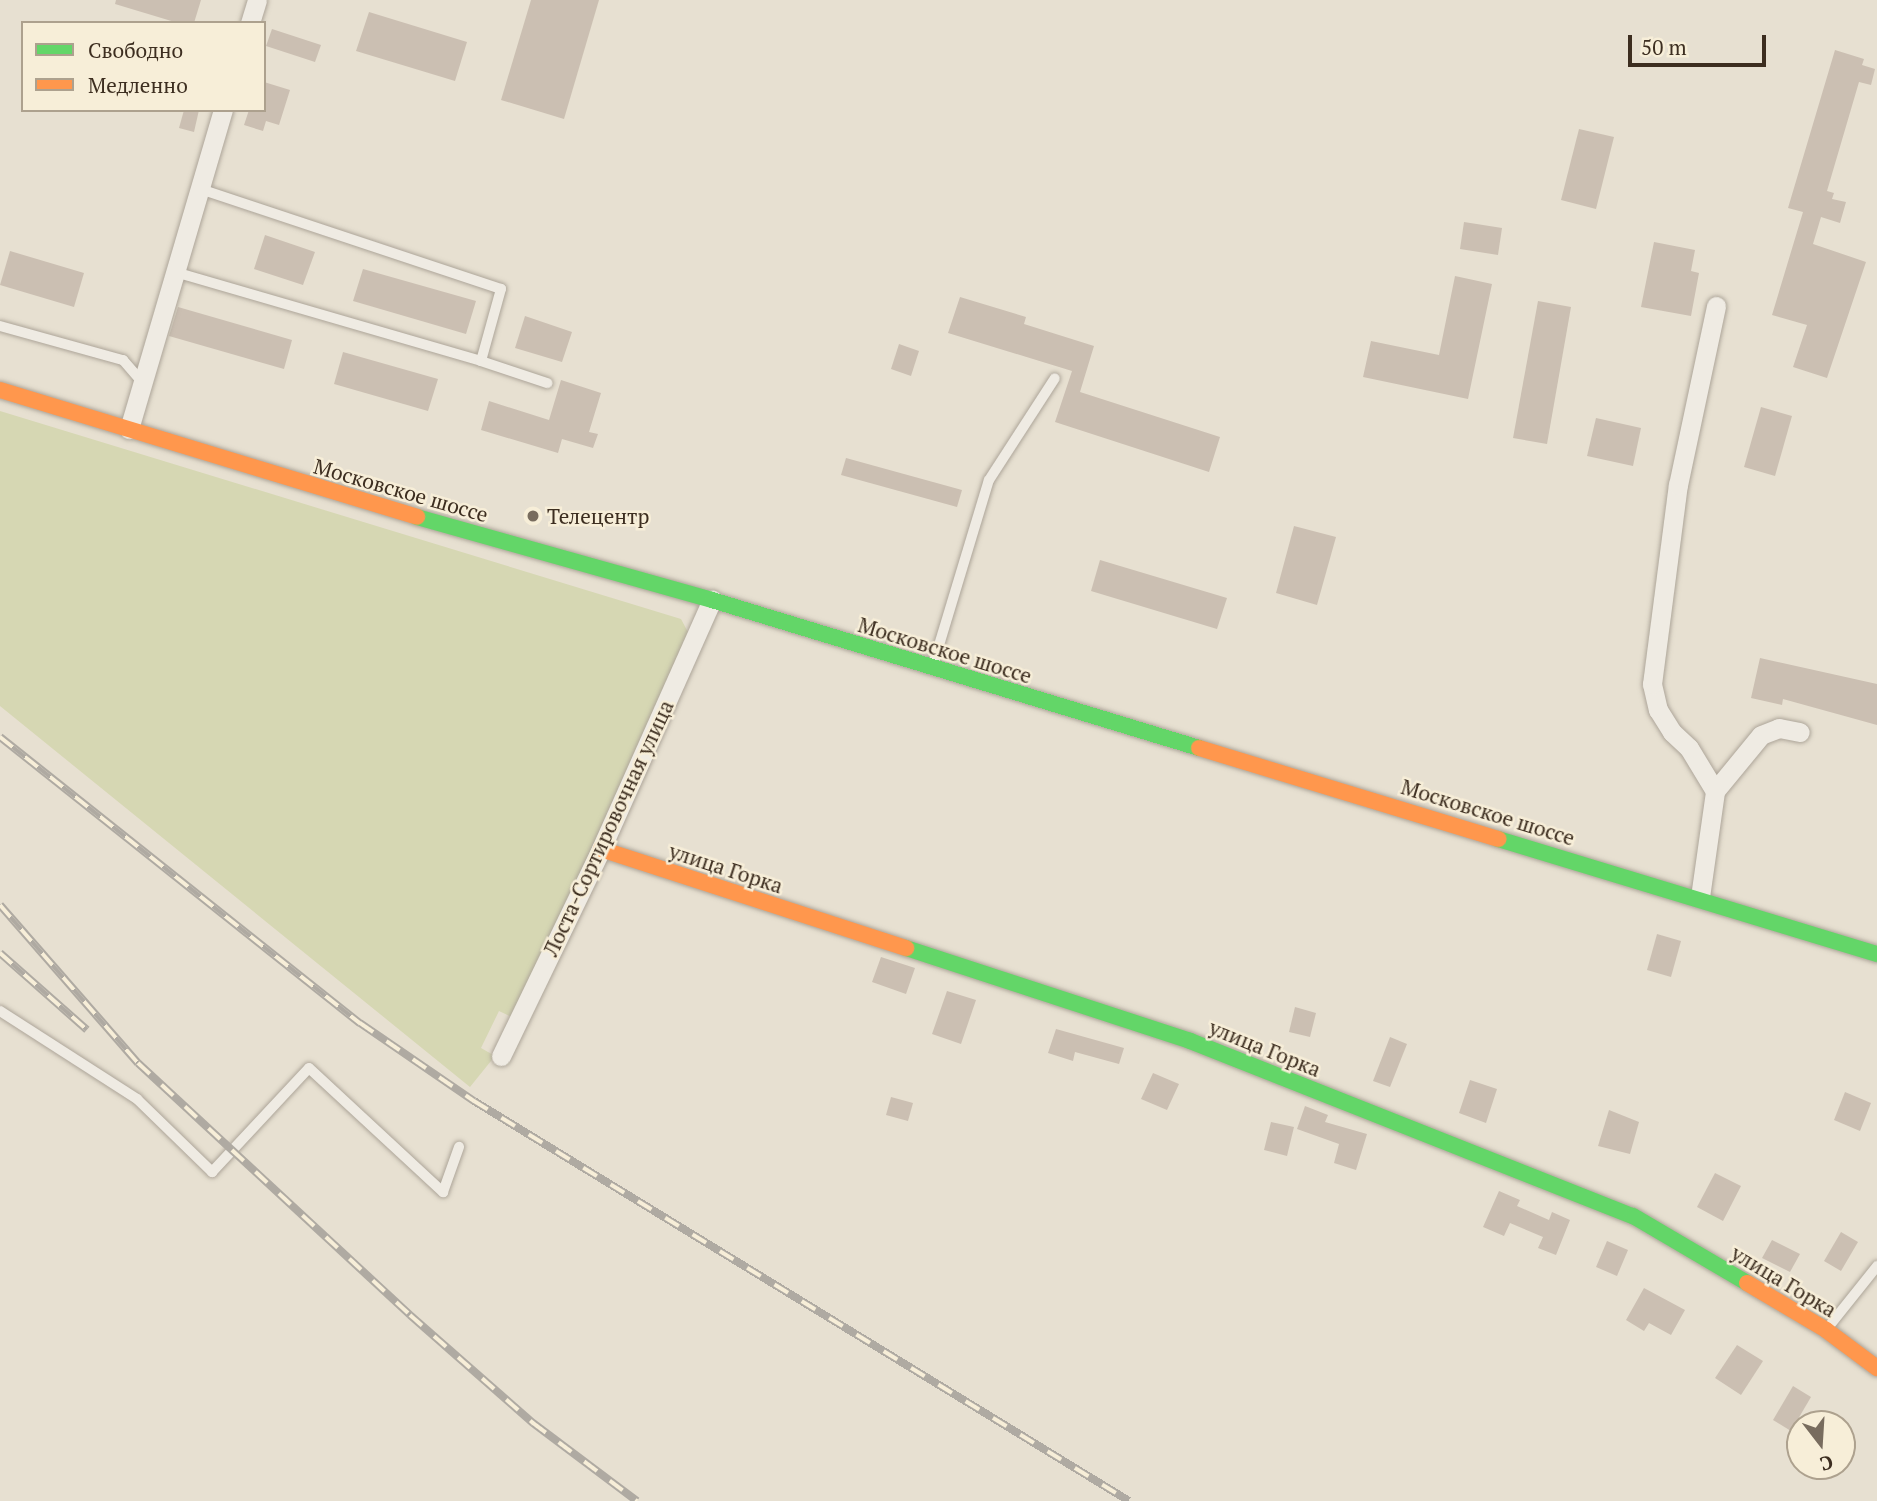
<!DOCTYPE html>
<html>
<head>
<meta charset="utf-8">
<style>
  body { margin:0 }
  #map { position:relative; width:1877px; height:1501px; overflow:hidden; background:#e7e0d1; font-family:"PT Serif",serif }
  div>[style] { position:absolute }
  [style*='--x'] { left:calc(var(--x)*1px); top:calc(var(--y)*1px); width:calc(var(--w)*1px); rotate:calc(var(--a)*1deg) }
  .green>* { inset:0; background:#d6d7b3 }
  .building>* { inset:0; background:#cbbfb2 }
  .roads { filter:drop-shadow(0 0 2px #ada599) drop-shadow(0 0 2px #ada599) }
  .lane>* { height:10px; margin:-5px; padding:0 5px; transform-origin:5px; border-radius:5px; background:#efebe3 }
  .street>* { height:19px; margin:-9.5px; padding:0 9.5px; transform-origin:9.5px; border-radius:9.5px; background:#efebe3 }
  .fast>* { height:16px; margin:-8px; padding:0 8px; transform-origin:8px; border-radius:8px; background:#63d668 }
  .slow>* { height:16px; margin:-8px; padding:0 8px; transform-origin:8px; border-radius:8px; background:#ff974d }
  .rail>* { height:8px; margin-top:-4px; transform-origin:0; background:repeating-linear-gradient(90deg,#f7eed8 0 16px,#afaaa2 0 32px); box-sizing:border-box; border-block:2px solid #afaaa2 }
  .dots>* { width:19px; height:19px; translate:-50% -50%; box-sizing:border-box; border:4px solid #f7eed8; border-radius:50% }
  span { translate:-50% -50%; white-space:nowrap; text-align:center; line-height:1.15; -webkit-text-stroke:5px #f7eed8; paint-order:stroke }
  .street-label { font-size:21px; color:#3d2e20 }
  .poi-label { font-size:21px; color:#3d2e20 }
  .left { translate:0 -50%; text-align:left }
  .legend { position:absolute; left:21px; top:21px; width:245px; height:91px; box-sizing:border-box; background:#f7eed8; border:2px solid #ada18e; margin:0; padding:9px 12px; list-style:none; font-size:21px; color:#3d2e20 }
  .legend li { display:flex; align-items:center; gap:14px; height:35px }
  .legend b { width:35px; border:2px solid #ada18e }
  .north { position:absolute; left:1786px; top:1410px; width:70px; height:70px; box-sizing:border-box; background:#f7eed8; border:2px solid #ada18e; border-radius:50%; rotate:163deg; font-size:19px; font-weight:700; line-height:28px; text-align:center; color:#3d2e20 }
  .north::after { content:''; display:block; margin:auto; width:24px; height:32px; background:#786c5e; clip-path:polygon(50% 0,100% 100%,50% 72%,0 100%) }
  .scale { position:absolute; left:1628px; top:35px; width:138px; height:32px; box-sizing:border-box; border:4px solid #3d2e20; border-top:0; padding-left:9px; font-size:21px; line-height:24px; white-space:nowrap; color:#3d2e20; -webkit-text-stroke:5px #f7eed8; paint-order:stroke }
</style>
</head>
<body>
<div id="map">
  <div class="green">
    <div style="clip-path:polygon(0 411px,681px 619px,689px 634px,514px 1018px,499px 1011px,481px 1048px,495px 1056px,470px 1087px,0 706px)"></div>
  </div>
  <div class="building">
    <div style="clip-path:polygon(116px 0,201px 0,194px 23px,178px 23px,115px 4px)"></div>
    <div style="clip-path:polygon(531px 0,599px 0,564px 119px,501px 100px)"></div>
    <div style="clip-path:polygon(369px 12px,467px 42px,455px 81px,356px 51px)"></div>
    <div style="clip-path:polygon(272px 29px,321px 45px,315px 62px,266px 46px)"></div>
    <div style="clip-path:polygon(1835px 50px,1864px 59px,1862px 65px,1875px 69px,1871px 85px,1859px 82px,1827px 191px,1834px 193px,1832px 199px,1846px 202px,1840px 223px,1821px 217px,1813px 244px,1866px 262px,1827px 378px,1793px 367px,1807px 325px,1772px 315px,1803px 212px,1788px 208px)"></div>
    <div style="clip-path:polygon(264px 82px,290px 90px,279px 125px,266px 121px,263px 131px,244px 125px,249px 110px,264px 110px)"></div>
    <div style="clip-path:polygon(184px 110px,199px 110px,194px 132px,179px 128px)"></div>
    <div style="clip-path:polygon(1579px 129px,1614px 137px,1596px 209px,1561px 200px)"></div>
    <div style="clip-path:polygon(1464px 222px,1502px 228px,1498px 255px,1460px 249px)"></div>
    <div style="clip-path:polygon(265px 235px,315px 252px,303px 285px,254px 269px)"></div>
    <div style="clip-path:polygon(1654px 242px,1695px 250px,1691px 271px,1699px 273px,1691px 316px,1641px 307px)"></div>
    <div style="clip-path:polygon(10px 251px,84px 273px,74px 307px,0 285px)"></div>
    <div style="clip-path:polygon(363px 269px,476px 301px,466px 334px,353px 301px)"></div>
    <div style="clip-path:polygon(1455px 276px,1492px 284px,1468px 399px,1363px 377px,1371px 341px,1439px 355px)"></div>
    <div style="clip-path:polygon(960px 297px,1026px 317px,1024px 324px,1094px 346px,1080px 392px,1220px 437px,1209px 472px,1055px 422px,1072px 371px,948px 333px)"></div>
    <div style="clip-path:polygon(1538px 301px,1571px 307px,1547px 444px,1513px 438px)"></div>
    <div style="clip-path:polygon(178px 307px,292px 340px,284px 369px,169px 336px)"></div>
    <div style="clip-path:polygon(525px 316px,572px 332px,562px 362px,515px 348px)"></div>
    <div style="clip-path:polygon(899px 344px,919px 351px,911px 376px,891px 369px)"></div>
    <div style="clip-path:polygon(343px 352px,438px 379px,428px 411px,334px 384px)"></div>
    <div style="clip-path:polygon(561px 380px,601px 393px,589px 432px,598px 434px,593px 448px,562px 439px,558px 453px,481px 430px,489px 401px,549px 420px)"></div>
    <div style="clip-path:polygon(1761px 407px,1792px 416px,1775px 476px,1744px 467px)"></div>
    <div style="clip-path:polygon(1596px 418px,1641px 428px,1633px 466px,1587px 456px)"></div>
    <div style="clip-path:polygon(846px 458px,962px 490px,957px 507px,841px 475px)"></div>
    <div style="clip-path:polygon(1294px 526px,1336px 537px,1317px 605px,1276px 593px)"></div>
    <div style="clip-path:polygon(1100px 560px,1227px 598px,1217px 629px,1091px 591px)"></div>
    <div style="clip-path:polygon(1760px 658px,1877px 684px,1877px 725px,1783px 699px,1782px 705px,1751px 698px)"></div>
    <div style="clip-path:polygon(1657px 934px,1681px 941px,1671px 977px,1647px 970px)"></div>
    <div style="clip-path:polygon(881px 957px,915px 968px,906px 994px,872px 982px)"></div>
    <div style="clip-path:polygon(947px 991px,976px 1000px,961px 1044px,932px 1034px)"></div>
    <div style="clip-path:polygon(1295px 1007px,1316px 1013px,1310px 1037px,1289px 1032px)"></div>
    <div style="clip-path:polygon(1056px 1029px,1124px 1048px,1119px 1064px,1075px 1052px,1073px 1061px,1048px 1053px)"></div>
    <div style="clip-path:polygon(1390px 1037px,1407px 1044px,1390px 1087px,1373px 1081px)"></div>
    <div style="clip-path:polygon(1153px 1073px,1179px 1084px,1167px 1110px,1141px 1099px)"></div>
    <div style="clip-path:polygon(1470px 1080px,1497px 1089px,1486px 1123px,1459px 1113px)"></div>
    <div style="clip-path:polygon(1845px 1092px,1871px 1103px,1860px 1131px,1834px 1120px)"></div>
    <div style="clip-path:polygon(891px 1097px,913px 1103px,908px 1121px,886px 1115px)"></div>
    <div style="clip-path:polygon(1305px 1106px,1328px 1115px,1325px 1122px,1367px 1134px,1356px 1170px,1334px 1163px,1339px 1144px,1297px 1129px)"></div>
    <div style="clip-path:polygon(1609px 1110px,1639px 1122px,1630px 1154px,1598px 1146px)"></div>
    <div style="clip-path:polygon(1271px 1122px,1294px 1127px,1287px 1156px,1264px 1150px)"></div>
    <div style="clip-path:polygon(1715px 1173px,1741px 1186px,1723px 1221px,1697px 1207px)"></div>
    <div style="clip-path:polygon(1499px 1191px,1520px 1200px,1517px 1206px,1549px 1220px,1552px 1212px,1570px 1220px,1556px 1255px,1538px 1248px,1543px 1237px,1510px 1223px,1504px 1236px,1483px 1227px)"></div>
    <div style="clip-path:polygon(1841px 1232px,1858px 1242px,1841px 1271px,1824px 1261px)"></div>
    <div style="clip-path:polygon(1772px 1240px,1800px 1254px,1790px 1272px,1762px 1258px)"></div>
    <div style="clip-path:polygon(1607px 1241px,1628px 1250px,1617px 1276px,1596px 1267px)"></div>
    <div style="clip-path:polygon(1644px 1288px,1685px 1310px,1671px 1335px,1649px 1323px,1644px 1331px,1626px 1320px)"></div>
    <div style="clip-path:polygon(1737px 1345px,1763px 1361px,1741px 1395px,1715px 1378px)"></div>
    <div style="clip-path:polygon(1793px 1386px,1811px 1397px,1791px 1431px,1773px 1420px)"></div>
  </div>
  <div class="roads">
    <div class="lane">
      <div style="--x:175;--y:272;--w:319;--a:16.2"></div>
      <div style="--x:481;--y:361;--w:75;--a:-74.5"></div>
      <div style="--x:501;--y:289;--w:317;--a:-161.6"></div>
      <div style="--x:0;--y:326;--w:128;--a:15.5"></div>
      <div style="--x:123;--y:360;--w:28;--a:49"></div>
      <div style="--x:481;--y:361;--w:70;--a:18.4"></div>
      <div style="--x:933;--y:665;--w:193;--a:-73.2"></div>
      <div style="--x:989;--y:480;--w:121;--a:-57.1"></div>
      <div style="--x:0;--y:1011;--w:163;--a:32.7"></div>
      <div style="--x:137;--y:1099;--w:105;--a:44.2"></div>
      <div style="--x:212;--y:1172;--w:142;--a:-47"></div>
      <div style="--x:309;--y:1068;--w:183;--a:42.8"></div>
      <div style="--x:443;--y:1192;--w:48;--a:-70.4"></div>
      <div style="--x:1826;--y:1330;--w:82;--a:-51.4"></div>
    </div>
    <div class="street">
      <div style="--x:250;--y:23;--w:24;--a:-73"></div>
      <div style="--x:129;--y:429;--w:333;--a:-73.6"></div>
      <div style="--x:1715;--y:791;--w:72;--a:-50.6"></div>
      <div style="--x:1761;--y:735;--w:19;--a:-21"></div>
      <div style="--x:1779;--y:728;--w:21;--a:11"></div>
      <div style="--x:1700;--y:897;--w:107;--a:-81.9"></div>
      <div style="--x:1715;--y:791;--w:50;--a:-121.2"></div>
      <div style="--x:1689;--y:748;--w:23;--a:-137"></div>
      <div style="--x:1672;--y:732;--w:26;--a:-122"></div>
      <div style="--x:1658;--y:710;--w:27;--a:-103"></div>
      <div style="--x:1652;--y:684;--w:201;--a:-82.6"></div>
      <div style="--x:1678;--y:485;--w:183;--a:-78"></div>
      <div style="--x:501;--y:1056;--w:230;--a:-64.2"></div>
      <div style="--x:601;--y:849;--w:273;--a:-66"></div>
    </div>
    <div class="fast">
      <div style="--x:417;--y:517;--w:306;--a:15.7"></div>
      <div style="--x:712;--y:600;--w:509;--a:16.9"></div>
      <div style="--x:1498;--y:839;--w:396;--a:16.9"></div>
      <div style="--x:906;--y:948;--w:299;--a:18.1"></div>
      <div style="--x:1190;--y:1041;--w:476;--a:21.6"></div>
      <div style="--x:1633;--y:1216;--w:132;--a:30.4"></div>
    </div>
    <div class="slow">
      <div style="--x:0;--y:390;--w:436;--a:16.9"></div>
      <div style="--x:1199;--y:748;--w:313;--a:16.9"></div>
      <div style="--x:601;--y:849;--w:321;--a:18"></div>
      <div style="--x:1747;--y:1283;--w:92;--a:30.7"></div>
      <div style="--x:1826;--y:1330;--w:64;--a:36.7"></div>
    </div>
  </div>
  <div class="rail">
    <div style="--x:0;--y:737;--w:460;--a:38.5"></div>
    <div style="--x:360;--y:1023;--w:138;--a:34.4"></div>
    <div style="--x:474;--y:1101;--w:767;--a:31.41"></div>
    <div style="--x:0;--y:905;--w:210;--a:48.9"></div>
    <div style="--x:138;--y:1063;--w:371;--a:42.8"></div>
    <div style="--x:410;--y:1315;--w:164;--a:41.3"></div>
    <div style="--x:533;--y:1423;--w:130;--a:36.9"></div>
    <div style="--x:0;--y:953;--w:116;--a:41.5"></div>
  </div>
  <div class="dots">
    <div style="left:533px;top:516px;background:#786c5e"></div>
  </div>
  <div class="street-label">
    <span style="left:401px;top:490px;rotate:16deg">Московское шоссе</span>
    <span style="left:945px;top:650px;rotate:17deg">Московское шоссе</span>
    <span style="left:1488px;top:812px;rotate:17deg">Московское шоссе</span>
    <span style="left:608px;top:828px;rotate:-65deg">Лоста-Сортировочная улица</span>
    <span style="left:726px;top:868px;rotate:18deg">улица Горка</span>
    <span style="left:1265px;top:1048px;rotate:22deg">улица Горка</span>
    <span style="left:1784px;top:1281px;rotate:31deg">улица Горка</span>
  </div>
  <div class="poi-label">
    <span class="left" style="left:547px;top:516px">Телецентр</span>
  </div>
  <ul class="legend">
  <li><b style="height:9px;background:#63d668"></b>Свободно</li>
  <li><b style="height:9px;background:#ff974d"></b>Медленно</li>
  </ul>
  <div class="north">С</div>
  <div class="scale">50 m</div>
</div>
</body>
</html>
